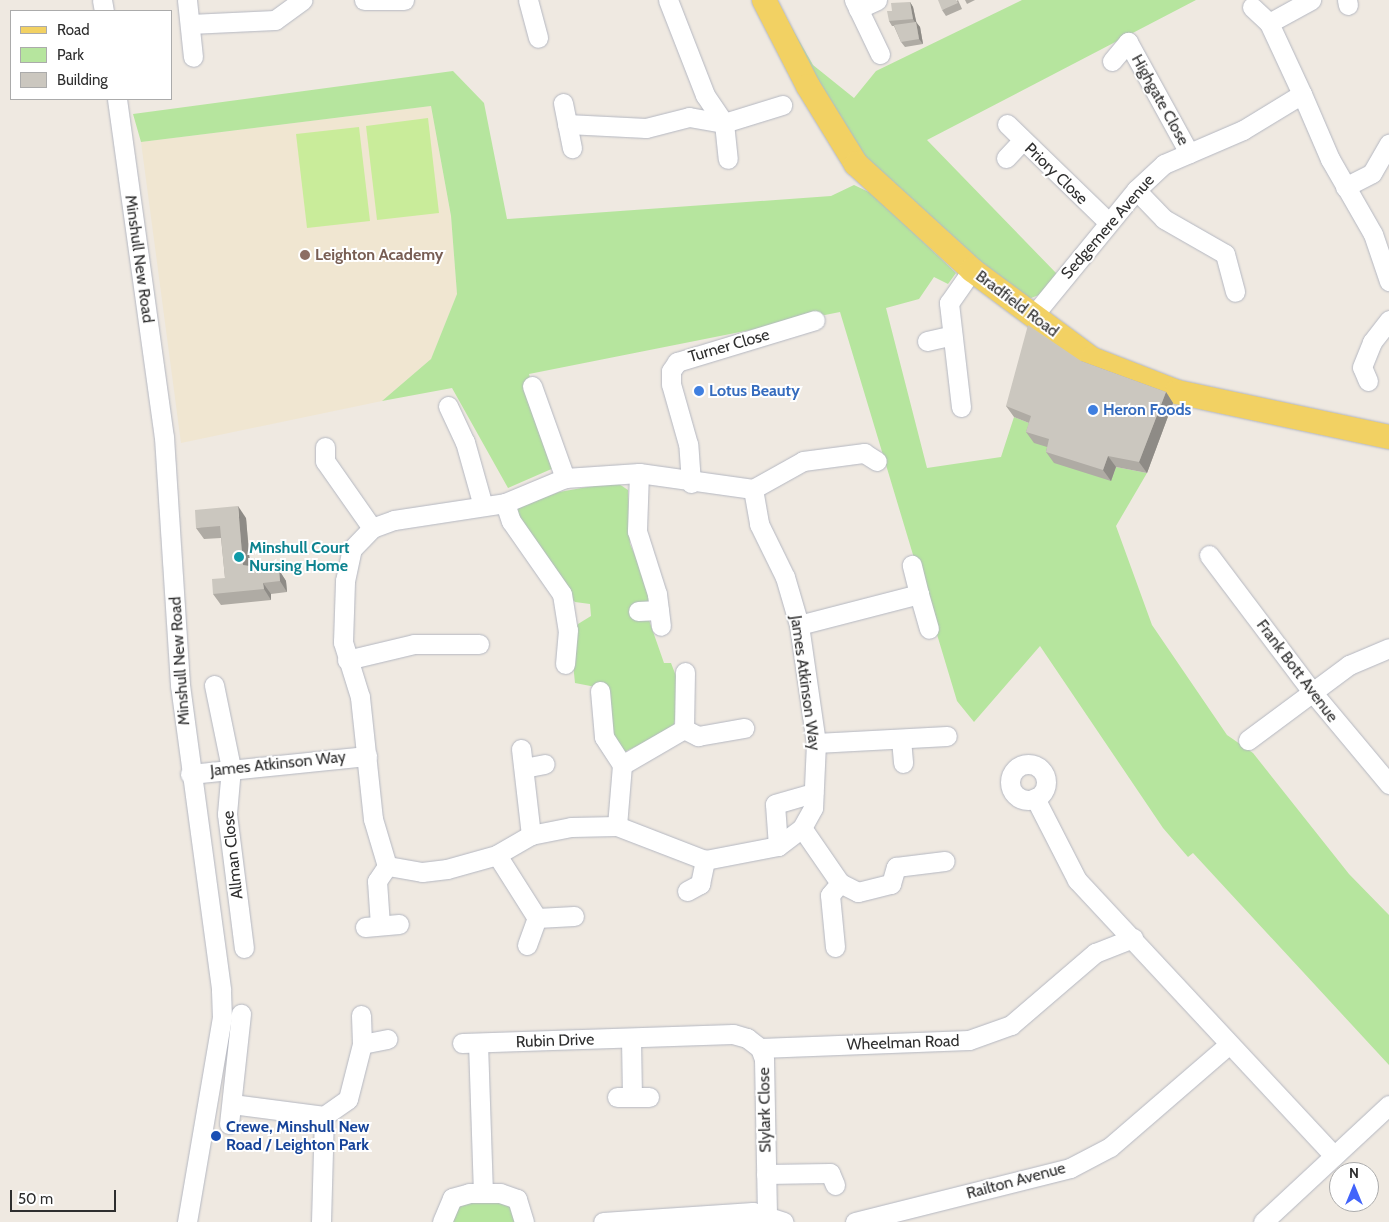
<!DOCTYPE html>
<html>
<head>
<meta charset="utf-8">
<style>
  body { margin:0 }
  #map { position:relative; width:1389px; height:1222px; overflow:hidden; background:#efe9e1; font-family:Cabin,sans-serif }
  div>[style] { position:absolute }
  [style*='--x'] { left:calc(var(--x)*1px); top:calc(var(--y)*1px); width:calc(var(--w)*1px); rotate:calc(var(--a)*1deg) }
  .education>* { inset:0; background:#f0e6d1 }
  .green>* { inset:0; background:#b6e59e }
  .pitch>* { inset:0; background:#c9ec9a }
  .roads { filter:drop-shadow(0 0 1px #b4b7c1) drop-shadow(0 0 1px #b4b7c1) }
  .minor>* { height:19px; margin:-9.5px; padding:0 9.5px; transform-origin:9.5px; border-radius:9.5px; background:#fff }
  .minor>.ring { margin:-9.5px; padding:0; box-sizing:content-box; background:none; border:19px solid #fff; border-radius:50% }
  .major>* { height:24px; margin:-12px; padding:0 12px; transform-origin:12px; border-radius:12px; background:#f2d163 }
  .wall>* { inset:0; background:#afaba4 }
  .shaded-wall>* { inset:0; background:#8e8b86 }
  .building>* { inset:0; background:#cbc7bf }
  .dots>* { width:14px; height:14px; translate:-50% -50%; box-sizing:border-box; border:2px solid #fff; border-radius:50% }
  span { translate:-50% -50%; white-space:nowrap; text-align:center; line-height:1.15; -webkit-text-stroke:4px #fff; paint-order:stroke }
  .street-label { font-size:16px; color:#2e2e2e }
  .education-label { font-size:16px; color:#785e54; font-weight:700 }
  .left { translate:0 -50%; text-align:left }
  .shop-label { font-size:16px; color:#366cbe; font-weight:700 }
  .culture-label { font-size:16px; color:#0d838f; font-weight:700 }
  .transit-label { font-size:16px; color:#164399; font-weight:700 }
  .legend { position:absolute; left:10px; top:10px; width:162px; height:90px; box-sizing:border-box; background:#fff; border:1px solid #ababab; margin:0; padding:6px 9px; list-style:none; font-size:15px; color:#2e2e2e }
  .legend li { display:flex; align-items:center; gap:10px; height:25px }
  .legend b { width:25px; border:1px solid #ababab }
  .north { position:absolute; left:1329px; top:1162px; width:50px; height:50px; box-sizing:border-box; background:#fff; border:1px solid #ababab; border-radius:50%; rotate:0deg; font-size:14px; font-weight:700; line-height:20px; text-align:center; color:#2e2e2e }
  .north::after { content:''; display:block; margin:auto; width:18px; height:22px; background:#4264fb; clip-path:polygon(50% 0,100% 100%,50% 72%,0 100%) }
  .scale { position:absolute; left:10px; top:1190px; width:106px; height:22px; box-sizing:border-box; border:2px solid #2e2e2e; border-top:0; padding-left:6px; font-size:15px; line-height:18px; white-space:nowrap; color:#2e2e2e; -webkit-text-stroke:4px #fff; paint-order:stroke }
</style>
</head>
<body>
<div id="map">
  <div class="education">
    <div style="clip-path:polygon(431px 106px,451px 216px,457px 294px,431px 359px,382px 401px,181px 443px,141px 142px)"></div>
  </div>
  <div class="green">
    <div style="clip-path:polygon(776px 0,813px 65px,854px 98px,876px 71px,1022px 0,1196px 0,927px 140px,1057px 274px,1039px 295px,1031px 298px,1014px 292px,861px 153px,839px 125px)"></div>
    <div style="clip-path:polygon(453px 71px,484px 103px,507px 219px,831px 196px,854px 185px,873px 194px,956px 273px,948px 284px,934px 277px,919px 299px,886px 308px,927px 468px,1001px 457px,1014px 417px,1039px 427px,1057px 450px,1111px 480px,1116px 467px,1147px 473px,1116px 526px,1152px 625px,1227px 735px,1253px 753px,1349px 874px,1389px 915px,1389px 1065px,1193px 853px,1188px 857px,1163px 828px,1040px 646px,974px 722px,957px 701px,840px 312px,529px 374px,556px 467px,508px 488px,452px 388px,382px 401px,431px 359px,457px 294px,451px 216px,431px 106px,141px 142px,133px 114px)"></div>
    <div style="clip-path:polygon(616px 482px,628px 490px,630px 544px,651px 591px,649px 620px,664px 663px,671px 663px,681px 689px,673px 729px,622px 753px,609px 735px,606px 689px,575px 683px,571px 644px,578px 624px,591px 616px,590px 604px,575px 602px,569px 596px,554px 566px,515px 513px,518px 507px,559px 492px)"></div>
    <div style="clip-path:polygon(484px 1199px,509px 1204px,517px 1222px,450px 1222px,460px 1203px)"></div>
  </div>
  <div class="pitch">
    <div style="clip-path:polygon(428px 118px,439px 213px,377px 220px,366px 126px)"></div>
    <div style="clip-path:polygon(359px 127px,370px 221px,307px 228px,296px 134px)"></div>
  </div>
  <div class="roads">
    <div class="minor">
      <div style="--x:102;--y:0;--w:11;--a:80"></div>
      <div style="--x:187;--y:0;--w:57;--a:84"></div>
      <div style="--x:364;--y:0;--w:40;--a:0"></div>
      <div style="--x:528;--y:0;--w:39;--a:75"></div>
      <div style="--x:668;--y:0;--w:102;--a:68.7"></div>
      <div style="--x:705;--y:95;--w:34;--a:56"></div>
      <div style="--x:724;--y:123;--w:36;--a:84"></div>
      <div style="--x:854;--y:0;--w:60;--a:64.3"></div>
      <div style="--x:1347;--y:0;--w:5;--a:79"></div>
      <div style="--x:1252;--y:7;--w:23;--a:43"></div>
      <div style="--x:1269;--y:23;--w:78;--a:65.1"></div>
      <div style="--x:858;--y:9;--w:21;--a:-25"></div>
      <div style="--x:1269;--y:23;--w:48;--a:-28.7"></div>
      <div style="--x:190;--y:24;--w:85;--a:-2.7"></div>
      <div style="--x:275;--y:20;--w:34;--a:-36"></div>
      <div style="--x:1112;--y:61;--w:25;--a:-50"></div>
      <div style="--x:1128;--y:42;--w:127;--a:61.2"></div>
      <div style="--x:117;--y:99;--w:341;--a:82.1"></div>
      <div style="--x:164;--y:437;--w:249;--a:86.3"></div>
      <div style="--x:180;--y:685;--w:308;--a:82.3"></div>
      <div style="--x:221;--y:990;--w:27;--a:88"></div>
      <div style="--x:222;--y:1017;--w:208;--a:99.7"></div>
      <div style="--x:563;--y:103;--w:46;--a:78.7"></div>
      <div style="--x:567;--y:124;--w:79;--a:2.9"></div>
      <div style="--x:646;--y:128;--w:44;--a:-14.3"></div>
      <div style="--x:689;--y:117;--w:36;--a:10"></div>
      <div style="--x:724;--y:123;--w:61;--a:-17.2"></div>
      <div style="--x:1007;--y:124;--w:141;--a:44.1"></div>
      <div style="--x:1006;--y:158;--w:23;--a:-47"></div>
      <div style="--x:1345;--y:187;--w:30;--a:-27"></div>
      <div style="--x:1372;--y:173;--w:34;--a:-60"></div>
      <div style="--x:1136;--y:190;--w:40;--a:46"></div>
      <div style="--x:1164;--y:219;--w:70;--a:29.8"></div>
      <div style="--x:1225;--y:254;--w:39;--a:75"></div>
      <div style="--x:1033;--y:316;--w:163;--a:-50.7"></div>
      <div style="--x:1136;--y:190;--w:38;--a:-43"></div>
      <div style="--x:1164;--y:164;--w:86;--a:-23.3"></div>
      <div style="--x:1243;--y:130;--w:69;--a:-31.4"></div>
      <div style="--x:1302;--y:94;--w:71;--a:66.7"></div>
      <div style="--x:1330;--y:159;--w:86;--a:60.2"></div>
      <div style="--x:1373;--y:234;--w:50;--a:71.2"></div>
      <div style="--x:927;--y:341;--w:26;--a:-13"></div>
      <div style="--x:1368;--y:381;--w:15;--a:-113"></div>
      <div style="--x:1362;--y:367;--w:27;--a:-68"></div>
      <div style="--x:1372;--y:342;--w:28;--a:-52"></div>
      <div style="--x:532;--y:386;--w:98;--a:70.3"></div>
      <div style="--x:448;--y:406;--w:40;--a:65"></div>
      <div style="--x:465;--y:442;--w:66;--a:74.3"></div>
      <div style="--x:961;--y:407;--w:105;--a:-96.6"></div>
      <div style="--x:949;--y:303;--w:40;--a:-55.1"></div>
      <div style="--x:325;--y:447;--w:14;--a:90"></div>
      <div style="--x:325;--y:461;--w:82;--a:55"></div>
      <div style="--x:639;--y:473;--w:115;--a:8"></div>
      <div style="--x:753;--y:489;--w:36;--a:80"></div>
      <div style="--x:759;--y:524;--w:59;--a:63.9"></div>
      <div style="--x:785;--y:577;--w:50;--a:73.7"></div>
      <div style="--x:799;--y:625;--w:119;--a:81.8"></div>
      <div style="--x:816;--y:743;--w:65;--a:92.6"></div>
      <div style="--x:813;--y:808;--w:23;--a:119"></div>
      <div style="--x:802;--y:828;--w:30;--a:143"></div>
      <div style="--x:778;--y:846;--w:74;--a:169.1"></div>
      <div style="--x:705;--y:860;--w:94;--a:-158.9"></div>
      <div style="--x:617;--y:826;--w:46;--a:178.8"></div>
      <div style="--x:571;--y:827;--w:41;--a:168.7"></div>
      <div style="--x:531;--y:835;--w:39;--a:150"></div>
      <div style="--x:497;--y:855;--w:52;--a:164.4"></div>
      <div style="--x:447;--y:869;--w:25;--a:173"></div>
      <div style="--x:422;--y:872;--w:36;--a:-170"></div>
      <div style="--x:387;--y:866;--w:49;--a:-106.6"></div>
      <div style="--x:373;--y:819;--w:123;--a:-96.1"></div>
      <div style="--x:360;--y:697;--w:58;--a:-107.2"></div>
      <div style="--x:343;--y:642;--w:61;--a:-88.1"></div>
      <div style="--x:345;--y:581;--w:33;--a:-78"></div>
      <div style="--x:352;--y:549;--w:29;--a:-46"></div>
      <div style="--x:372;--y:528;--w:23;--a:-20"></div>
      <div style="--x:394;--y:520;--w:112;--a:-8.7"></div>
      <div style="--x:505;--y:503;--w:65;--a:-22.6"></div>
      <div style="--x:565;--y:478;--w:74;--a:-3.9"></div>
      <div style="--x:639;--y:473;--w:58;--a:92"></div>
      <div style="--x:637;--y:531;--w:66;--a:72.4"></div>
      <div style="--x:657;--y:594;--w:32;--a:83"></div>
      <div style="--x:691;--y:483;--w:39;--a:-94"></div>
      <div style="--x:688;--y:444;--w:62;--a:-105.8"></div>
      <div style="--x:671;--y:384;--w:13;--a:-90"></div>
      <div style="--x:671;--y:371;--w:11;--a:-56"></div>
      <div style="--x:677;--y:362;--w:144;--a:-16.9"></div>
      <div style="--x:753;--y:489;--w:57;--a:-29.2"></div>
      <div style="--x:803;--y:461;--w:62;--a:-7.5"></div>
      <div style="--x:864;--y:453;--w:15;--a:32"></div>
      <div style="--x:505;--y:503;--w:19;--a:72"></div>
      <div style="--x:511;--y:521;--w:89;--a:55.1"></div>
      <div style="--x:562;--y:594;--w:36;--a:81"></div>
      <div style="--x:568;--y:630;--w:34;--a:95"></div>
      <div style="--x:1209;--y:555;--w:173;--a:53"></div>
      <div style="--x:1313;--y:693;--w:119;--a:50.1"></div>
      <div style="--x:919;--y:594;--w:36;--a:74"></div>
      <div style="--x:638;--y:611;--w:21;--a:-3"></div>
      <div style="--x:799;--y:625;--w:124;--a:-14.5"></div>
      <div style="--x:919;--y:594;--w:30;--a:-104"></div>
      <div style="--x:347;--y:660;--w:69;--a:-13.4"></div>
      <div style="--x:414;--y:644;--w:65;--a:0"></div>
      <div style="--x:214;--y:685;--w:85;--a:78.4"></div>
      <div style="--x:231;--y:768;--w:46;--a:95"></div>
      <div style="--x:227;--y:814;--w:135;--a:82.8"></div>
      <div style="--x:600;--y:691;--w:46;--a:85"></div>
      <div style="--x:604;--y:737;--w:33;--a:57"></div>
      <div style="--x:622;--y:765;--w:61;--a:94.7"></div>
      <div style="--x:684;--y:729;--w:16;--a:27"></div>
      <div style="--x:698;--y:736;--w:47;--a:-9.9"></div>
      <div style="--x:901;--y:739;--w:24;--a:85"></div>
      <div style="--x:1248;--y:740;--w:126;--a:-36.6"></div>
      <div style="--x:1349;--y:665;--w:43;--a:-23"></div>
      <div style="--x:816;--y:743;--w:131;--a:-3.1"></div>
      <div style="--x:521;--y:749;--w:87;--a:83.4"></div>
      <div class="ring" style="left:1010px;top:764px;width:17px;height:17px"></div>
      <div style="--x:622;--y:765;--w:72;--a:-30.1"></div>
      <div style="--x:684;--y:729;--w:57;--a:-89"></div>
      <div style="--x:524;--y:768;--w:21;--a:-11"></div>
      <div style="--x:190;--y:774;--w:178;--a:-5.8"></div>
      <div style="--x:1035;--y:798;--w:92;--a:62.9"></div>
      <div style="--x:1077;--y:880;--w:377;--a:47"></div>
      <div style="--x:802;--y:828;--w:67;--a:55.4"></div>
      <div style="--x:840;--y:883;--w:20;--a:27"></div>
      <div style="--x:858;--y:892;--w:34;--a:-14"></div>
      <div style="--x:891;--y:884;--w:18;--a:-74"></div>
      <div style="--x:896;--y:867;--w:49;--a:-7"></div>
      <div style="--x:778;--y:846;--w:42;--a:-94.1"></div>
      <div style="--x:775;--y:804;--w:40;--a:-16"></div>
      <div style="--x:497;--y:855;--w:75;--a:57.6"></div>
      <div style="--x:537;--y:918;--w:37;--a:-3"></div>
      <div style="--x:687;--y:891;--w:15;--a:-28"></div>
      <div style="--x:700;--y:884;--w:25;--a:-78"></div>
      <div style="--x:380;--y:925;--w:44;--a:-93.9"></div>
      <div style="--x:377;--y:881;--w:18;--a:-56"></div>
      <div style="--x:365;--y:927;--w:34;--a:-5"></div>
      <div style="--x:527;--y:945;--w:29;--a:-70"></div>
      <div style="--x:835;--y:947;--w:52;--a:-95.5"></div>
      <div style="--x:830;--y:895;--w:16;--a:-50"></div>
      <div style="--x:631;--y:1039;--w:58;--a:89"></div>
      <div style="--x:462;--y:1043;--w:271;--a:-1.9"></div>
      <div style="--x:733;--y:1034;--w:15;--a:16"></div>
      <div style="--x:747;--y:1038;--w:16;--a:38"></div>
      <div style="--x:760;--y:1048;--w:12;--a:70"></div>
      <div style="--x:764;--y:1059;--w:157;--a:88.9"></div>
      <div style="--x:478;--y:1043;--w:150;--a:88.1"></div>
      <div style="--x:362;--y:1044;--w:26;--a:-11"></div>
      <div style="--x:760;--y:1048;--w:209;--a:-2.2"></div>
      <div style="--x:969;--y:1040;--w:45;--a:-19.7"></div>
      <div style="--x:1011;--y:1025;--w:111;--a:-40.6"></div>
      <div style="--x:1095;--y:953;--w:41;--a:-21.5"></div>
      <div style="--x:617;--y:1097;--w:32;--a:0"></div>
      <div style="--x:232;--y:1104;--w:93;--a:7.4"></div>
      <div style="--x:229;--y:1124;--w:111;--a:-83.8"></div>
      <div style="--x:766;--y:1174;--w:64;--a:-0.9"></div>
      <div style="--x:830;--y:1173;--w:13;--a:67"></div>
      <div style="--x:321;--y:1222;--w:106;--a:-88.4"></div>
      <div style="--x:324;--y:1116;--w:29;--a:-35"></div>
      <div style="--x:348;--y:1099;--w:57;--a:-75.7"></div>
      <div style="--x:362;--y:1044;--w:29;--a:-92"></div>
      <div style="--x:442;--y:1222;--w:26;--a:-67"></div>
      <div style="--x:452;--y:1198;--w:18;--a:-16"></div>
      <div style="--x:469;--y:1193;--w:31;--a:0"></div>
      <div style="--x:500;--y:1193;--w:18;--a:19"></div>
      <div style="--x:517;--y:1199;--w:24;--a:73"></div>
      <div style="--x:603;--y:1222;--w:150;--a:-3.8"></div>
      <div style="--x:753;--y:1212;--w:32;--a:18"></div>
      <div style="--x:855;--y:1222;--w:222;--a:-14.1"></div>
      <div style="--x:1070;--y:1168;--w:45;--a:-27.7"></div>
      <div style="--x:1110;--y:1147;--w:156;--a:-40.8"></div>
      <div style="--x:1263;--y:1222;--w:172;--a:-42.9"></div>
    </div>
    <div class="major">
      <div style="--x:764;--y:0;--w:97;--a:62.9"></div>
      <div style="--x:808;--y:86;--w:92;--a:58.4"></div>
      <div style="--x:856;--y:164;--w:157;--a:42.4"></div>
      <div style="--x:972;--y:270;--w:149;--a:36.6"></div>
      <div style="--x:1092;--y:359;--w:91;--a:21.2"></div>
      <div style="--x:1177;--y:392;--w:217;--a:12"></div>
    </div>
  </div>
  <div class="wall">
    <div style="clip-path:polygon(958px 0,962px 9px,946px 16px,942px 10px)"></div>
    <div style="clip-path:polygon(965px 0,975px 0,967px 4px)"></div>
    <div style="clip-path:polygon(910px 2px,913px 7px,916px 22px,920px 27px,923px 44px,905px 47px,901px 42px,894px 26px,892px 26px,889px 21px,892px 11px)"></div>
    <div style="clip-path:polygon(1081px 361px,1166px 392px,1173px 403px,1147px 473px,1116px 467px,1111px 481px,1054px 463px,1046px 452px,1047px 447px,1034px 443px,1026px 432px,1029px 423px,1014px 417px,1006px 406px)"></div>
    <div style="clip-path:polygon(246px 518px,250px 566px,279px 570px,286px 581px,287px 592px,271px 594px,271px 600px,221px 605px,213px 594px,225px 578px,221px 538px,204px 539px,196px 528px)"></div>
  </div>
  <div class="shaded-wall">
    <div style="clip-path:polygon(910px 2px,913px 7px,917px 25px,913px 19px)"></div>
    <div style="clip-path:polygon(916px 22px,920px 27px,923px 44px,919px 39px)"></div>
    <div style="clip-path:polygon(1166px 392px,1173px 403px,1147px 473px,1139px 462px)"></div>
    <div style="clip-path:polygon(1108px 456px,1116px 467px,1111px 481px,1103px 470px)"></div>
    <div style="clip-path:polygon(238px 506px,246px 518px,251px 576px,243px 565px)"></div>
    <div style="clip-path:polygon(279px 570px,286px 581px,287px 592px,280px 581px)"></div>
    <div style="clip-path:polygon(263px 583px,271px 594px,271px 600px,264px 589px)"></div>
  </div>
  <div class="building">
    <div style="clip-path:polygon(938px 0,956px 0,958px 3px,942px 10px)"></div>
    <div style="clip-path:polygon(910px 2px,913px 19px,889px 21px,887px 11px,892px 11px,891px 3px)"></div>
    <div style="clip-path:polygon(916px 22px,919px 39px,901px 42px,894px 25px)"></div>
    <div style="clip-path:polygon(1028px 325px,1081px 361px,1166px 392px,1139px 462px,1108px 456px,1103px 470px,1046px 452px,1049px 439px,1026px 432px,1031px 416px,1006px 406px)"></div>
    <div style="clip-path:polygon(238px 506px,243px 565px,279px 570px,280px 581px,263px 583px,264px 589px,213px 594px,212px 579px,225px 578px,220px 526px,196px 528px,195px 510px)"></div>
  </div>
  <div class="dots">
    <div style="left:305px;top:255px;background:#8d6e63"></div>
    <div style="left:699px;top:391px;background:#3f7fe0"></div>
    <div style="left:1093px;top:410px;background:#3f7fe0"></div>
    <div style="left:239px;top:557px;background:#0f9aa8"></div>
    <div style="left:216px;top:1136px;background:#1a4fb4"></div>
  </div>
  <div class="street-label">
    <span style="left:1160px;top:100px;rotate:61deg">Highgate Close</span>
    <span style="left:1056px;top:174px;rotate:44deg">Priory Close</span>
    <span style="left:1108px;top:227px;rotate:-49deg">Sedgemere Avenue</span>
    <span style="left:139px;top:259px;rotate:82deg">Minshull New Road</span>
    <span style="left:1017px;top:304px;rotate:37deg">Bradfield Road</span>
    <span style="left:729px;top:346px;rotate:-16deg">Turner Close</span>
    <span style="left:180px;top:661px;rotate:-94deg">Minshull New Road</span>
    <span style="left:1297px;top:671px;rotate:53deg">Frank Bott Avenue</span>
    <span style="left:805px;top:683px;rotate:82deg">James Atkinson Way</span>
    <span style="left:278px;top:764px;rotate:-6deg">James Atkinson Way</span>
    <span style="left:233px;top:855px;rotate:-96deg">Allman Close</span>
    <span style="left:555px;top:1041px;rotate:-2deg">Rubin Drive</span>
    <span style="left:903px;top:1043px;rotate:-2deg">Wheelman Road</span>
    <span style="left:765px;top:1110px;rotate:-91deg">Slylark Close</span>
    <span style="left:1016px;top:1181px;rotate:-15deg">Railton Avenue</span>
  </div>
  <div class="education-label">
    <span class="left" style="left:315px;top:255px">Leighton Academy</span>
  </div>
  <div class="shop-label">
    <span class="left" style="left:709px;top:391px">Lotus Beauty</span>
    <span class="left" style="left:1103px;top:410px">Heron Foods</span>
  </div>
  <div class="culture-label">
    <span class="left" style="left:249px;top:557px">Minshull Court<br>Nursing Home</span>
  </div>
  <div class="transit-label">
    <span class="left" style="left:226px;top:1136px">Crewe, Minshull New<br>Road / Leighton Park</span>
  </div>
  <ul class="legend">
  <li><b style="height:6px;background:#f2d163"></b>Road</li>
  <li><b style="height:14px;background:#b6e59e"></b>Park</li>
  <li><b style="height:14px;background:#cbc7bf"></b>Building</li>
  </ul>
  <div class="north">N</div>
  <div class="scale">50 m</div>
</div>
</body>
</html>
